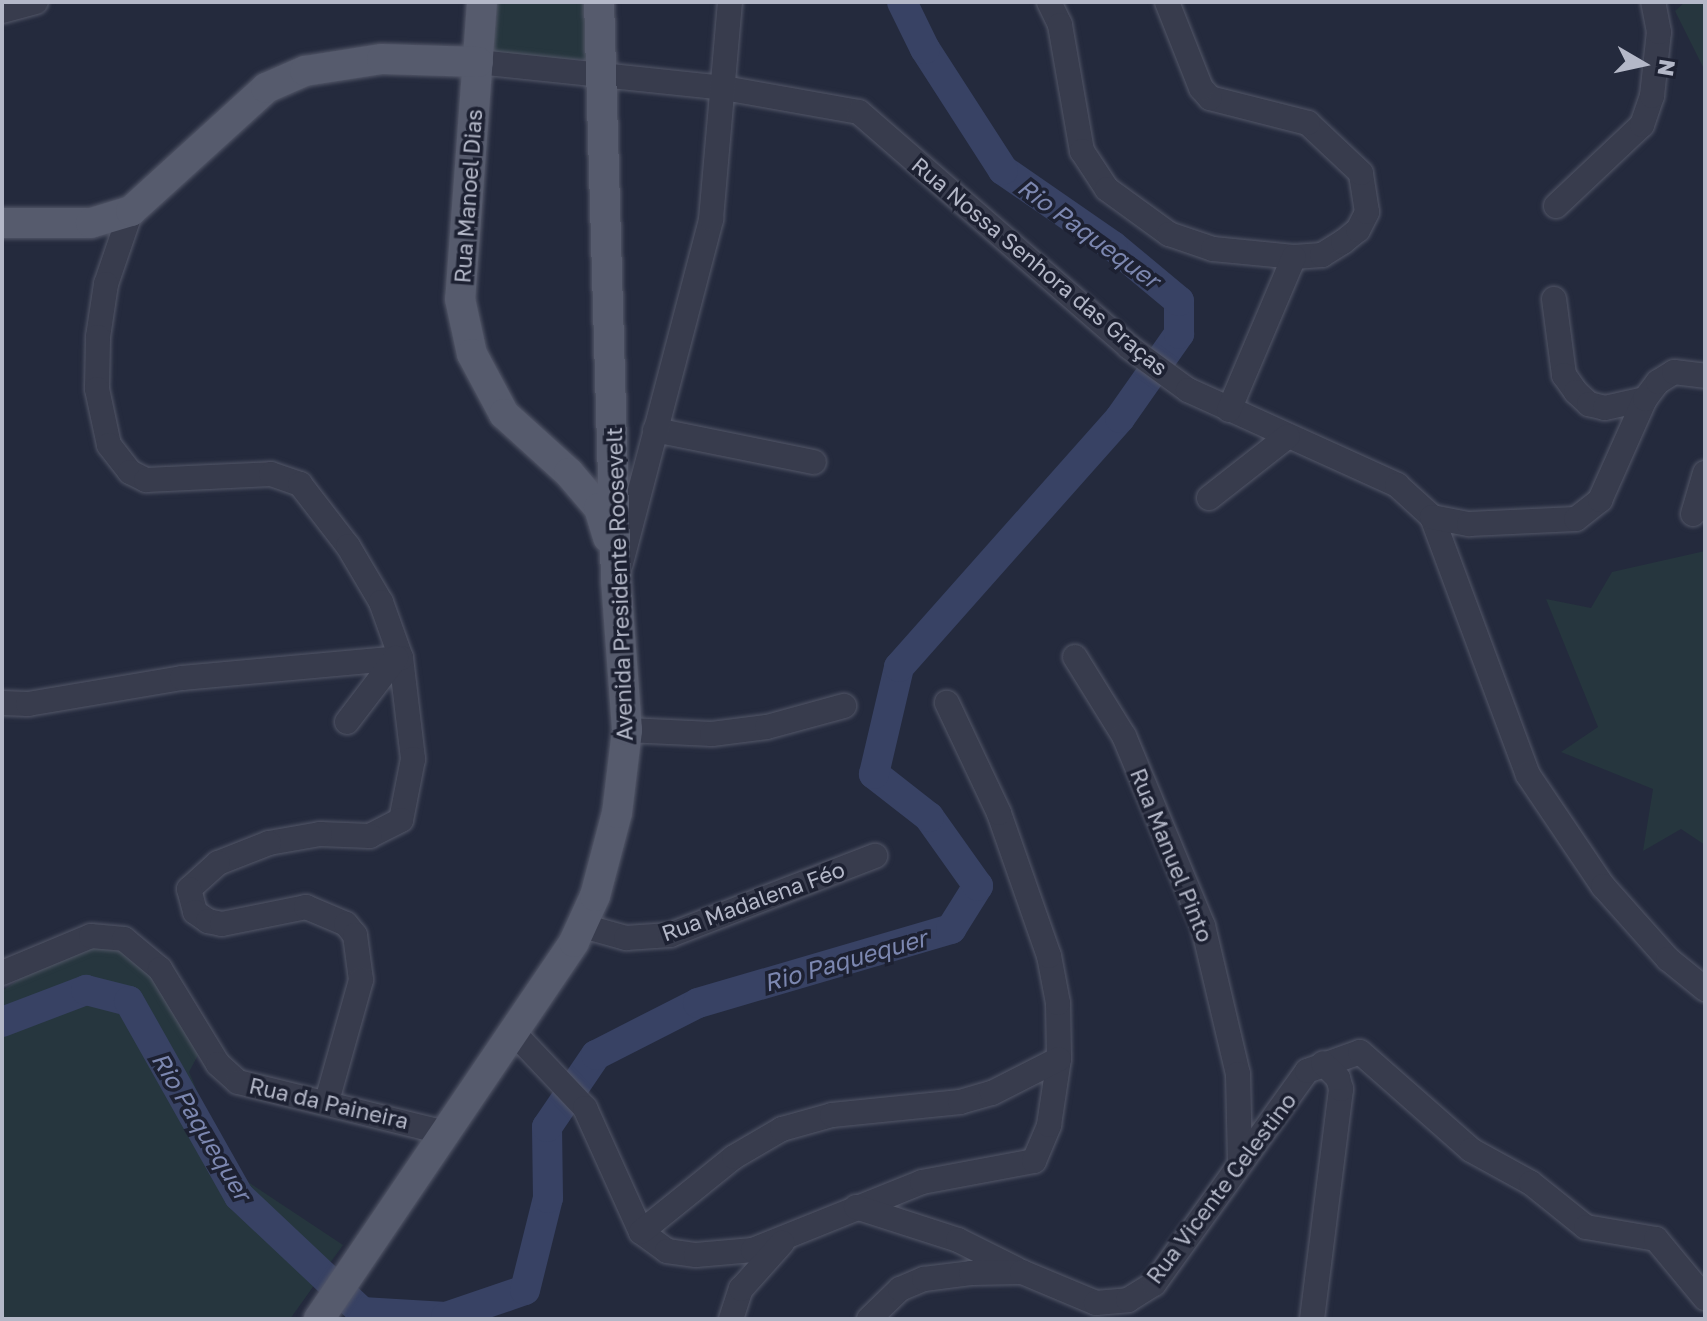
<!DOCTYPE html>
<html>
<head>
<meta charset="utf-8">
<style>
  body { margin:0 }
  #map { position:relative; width:1707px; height:1321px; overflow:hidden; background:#242a3d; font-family:"Golos Text",sans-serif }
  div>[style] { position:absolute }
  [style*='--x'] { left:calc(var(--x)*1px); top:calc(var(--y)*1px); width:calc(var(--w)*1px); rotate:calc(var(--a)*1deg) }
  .green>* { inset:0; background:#26363e }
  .river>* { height:30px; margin:-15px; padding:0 15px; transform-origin:15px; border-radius:15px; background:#384264 }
  .roads { filter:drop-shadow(0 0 2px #535768) drop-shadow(0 0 2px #535768) }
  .minor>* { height:24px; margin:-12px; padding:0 12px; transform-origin:12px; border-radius:12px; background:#383c4d }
  .major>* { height:30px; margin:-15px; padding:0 15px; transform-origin:15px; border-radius:15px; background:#565b6d }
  span { translate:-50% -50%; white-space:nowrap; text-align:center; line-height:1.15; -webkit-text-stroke:7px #1d2132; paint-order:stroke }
  .street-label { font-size:22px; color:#b4b8c8 }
  .water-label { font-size:24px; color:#7c87b0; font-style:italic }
  .frame { position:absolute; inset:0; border:4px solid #b4b8c8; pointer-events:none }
  .north { position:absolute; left:1603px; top:24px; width:80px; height:80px; -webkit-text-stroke:6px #1d2132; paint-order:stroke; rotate:99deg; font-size:22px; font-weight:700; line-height:32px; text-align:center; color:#b4b8c8 }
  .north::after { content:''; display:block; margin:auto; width:28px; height:36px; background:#b4b8c8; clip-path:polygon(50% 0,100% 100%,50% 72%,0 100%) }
</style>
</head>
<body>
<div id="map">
  <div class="green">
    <div style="clip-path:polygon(491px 2px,587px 2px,591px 60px,484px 57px)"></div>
    <div style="clip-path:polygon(1685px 2px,1705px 2px,1705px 71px,1675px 11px)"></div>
    <div style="clip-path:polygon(1705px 551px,1705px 845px,1681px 829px,1643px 851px,1653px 789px,1561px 752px,1598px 727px,1546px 599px,1591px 608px,1612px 572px)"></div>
    <div style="clip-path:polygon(96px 927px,136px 944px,198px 1055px,189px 1072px,226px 1159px,248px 1182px,343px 1245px,290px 1319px,2px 1319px,2px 991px)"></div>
  </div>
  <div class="river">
    <div style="--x:2;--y:1022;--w:90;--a:-20.9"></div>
    <div style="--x:86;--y:990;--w:44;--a:14.3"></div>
    <div style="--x:129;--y:1001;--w:224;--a:60.6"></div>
    <div style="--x:239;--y:1196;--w:169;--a:43.3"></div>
    <div style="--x:362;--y:1312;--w:84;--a:3.4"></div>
    <div style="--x:446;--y:1317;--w:83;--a:-18.9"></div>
    <div style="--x:525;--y:1290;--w:95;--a:-76"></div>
    <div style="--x:548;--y:1198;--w:71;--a:-90.8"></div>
    <div style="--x:547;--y:1127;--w:87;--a:-55.8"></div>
    <div style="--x:596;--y:1055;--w:114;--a:-27"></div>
    <div style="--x:698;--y:1003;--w:264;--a:-16.3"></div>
    <div style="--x:951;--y:929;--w:51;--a:-57.9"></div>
    <div style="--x:978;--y:886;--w:85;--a:-125.4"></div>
    <div style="--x:929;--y:817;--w:70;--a:-142"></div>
    <div style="--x:874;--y:774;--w:110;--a:-76.8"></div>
    <div style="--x:899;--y:667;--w:333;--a:-48.4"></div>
    <div style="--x:1120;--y:418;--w:103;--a:-54.9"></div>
    <div style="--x:1179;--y:334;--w:33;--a:-90"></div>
    <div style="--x:1179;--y:301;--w:86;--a:-140.2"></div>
    <div style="--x:1113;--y:246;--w:134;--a:-145.4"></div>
    <div style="--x:1003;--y:170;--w:144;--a:-122.8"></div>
    <div style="--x:925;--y:49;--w:52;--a:-116.1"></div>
  </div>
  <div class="roads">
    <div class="minor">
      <div style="--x:1049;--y:2;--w:25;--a:64"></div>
      <div style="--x:1060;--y:25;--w:128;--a:80.1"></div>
      <div style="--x:1082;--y:151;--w:45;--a:56.7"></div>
      <div style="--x:1107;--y:189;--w:77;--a:36"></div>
      <div style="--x:1169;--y:234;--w:46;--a:18.8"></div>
      <div style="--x:1213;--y:249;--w:81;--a:5.6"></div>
      <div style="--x:1294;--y:257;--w:28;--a:-4"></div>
      <div style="--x:1322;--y:255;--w:25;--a:-32"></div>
      <div style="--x:1343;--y:242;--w:19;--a:-39"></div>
      <div style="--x:1358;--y:230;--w:20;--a:-63"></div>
      <div style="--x:1367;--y:212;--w:39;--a:-99"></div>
      <div style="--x:1361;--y:173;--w:73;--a:-136.7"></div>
      <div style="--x:1308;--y:123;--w:101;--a:-165.7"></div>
      <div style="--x:1210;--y:98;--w:13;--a:-132"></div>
      <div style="--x:1201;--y:88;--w:92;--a:-111.6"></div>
      <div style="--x:2;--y:11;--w:35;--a:-15"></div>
      <div style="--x:478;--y:62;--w:247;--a:6"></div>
      <div style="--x:724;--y:88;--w:137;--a:10.1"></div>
      <div style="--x:859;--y:112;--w:358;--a:41"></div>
      <div style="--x:1129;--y:347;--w:73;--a:36.1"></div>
      <div style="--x:1188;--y:390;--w:230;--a:24.4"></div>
      <div style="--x:1397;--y:485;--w:47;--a:42.4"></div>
      <div style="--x:1432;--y:517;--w:275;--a:69.6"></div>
      <div style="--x:1528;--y:775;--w:134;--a:56"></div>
      <div style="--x:1603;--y:886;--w:98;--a:48.3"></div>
      <div style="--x:1668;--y:959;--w:48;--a:39"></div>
      <div style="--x:1556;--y:206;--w:118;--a:-43.3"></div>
      <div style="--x:1642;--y:125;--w:31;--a:-71"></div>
      <div style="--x:1652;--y:96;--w:64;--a:-83.8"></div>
      <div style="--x:1659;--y:32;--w:31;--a:-101"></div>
      <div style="--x:131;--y:211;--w:77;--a:108.9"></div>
      <div style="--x:106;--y:284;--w:54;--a:98.6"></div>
      <div style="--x:98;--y:337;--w:52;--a:91.1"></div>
      <div style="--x:97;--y:389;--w:57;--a:77.9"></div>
      <div style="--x:109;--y:445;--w:34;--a:52"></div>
      <div style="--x:130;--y:472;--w:18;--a:27"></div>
      <div style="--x:146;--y:480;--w:125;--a:-2.7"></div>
      <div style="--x:271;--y:474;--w:31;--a:19"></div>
      <div style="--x:300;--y:484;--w:78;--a:52.3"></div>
      <div style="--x:348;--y:546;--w:65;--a:59.5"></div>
      <div style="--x:381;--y:602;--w:59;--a:70.3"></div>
      <div style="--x:401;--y:658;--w:102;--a:83.2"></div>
      <div style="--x:413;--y:759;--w:62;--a:101.1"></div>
      <div style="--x:401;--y:820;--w:35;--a:153"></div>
      <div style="--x:370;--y:836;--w:50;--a:-177.7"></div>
      <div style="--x:320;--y:834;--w:52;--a:170"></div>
      <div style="--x:269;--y:843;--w:55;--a:158.6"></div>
      <div style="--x:218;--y:863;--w:39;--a:138"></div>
      <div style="--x:189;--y:889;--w:24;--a:75"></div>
      <div style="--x:195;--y:912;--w:16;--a:35"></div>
      <div style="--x:208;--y:921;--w:14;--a:12"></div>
      <div style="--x:222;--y:924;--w:86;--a:-11.4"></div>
      <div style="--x:306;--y:907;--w:43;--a:23"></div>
      <div style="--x:346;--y:924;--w:14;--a:51"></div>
      <div style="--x:355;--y:935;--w:45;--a:82.4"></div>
      <div style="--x:361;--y:980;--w:126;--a:105.7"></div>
      <div style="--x:1554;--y:299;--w:77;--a:82.5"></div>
      <div style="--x:1564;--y:375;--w:21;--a:55"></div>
      <div style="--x:1576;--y:392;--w:18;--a:43"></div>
      <div style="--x:1589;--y:404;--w:16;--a:14"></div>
      <div style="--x:1605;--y:408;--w:41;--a:-12.7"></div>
      <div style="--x:1229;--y:410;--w:166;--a:-67"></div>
      <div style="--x:655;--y:430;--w:162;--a:11.4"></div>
      <div style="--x:1209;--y:498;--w:100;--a:-38.1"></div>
      <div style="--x:1693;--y:514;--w:43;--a:-73.7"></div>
      <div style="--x:1432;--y:517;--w:38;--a:11"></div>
      <div style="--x:1469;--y:524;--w:107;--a:-2.7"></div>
      <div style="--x:1576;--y:519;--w:31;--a:-38"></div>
      <div style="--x:1600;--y:500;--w:111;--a:-66"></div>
      <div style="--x:1645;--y:399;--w:21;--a:-53"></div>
      <div style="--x:1658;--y:382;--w:19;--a:-32"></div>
      <div style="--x:1674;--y:372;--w:31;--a:7"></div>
      <div style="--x:621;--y:563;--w:356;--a:-75.3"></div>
      <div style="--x:711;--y:219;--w:218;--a:-85"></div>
      <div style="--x:1075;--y:657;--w:93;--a:58.2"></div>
      <div style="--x:1124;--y:736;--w:206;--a:67.4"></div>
      <div style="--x:1203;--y:926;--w:152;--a:76.7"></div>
      <div style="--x:1238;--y:1074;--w:89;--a:88.7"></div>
      <div style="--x:2;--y:703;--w:26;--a:2"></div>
      <div style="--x:28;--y:704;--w:156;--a:-9.6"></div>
      <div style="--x:182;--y:678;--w:220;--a:-5.2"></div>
      <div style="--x:347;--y:722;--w:81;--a:-52.6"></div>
      <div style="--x:627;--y:730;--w:85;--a:2.7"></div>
      <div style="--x:712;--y:734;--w:55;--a:-7.3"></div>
      <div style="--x:767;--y:727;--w:80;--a:-15.3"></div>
      <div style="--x:583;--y:926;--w:45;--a:15.6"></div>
      <div style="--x:626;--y:938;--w:44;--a:-3.9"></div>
      <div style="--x:670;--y:935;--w:220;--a:-21.1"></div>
      <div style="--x:2;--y:973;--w:96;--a:-22.6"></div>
      <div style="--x:91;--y:936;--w:33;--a:5"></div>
      <div style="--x:124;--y:939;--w:47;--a:39.8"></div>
      <div style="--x:160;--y:969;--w:111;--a:58.6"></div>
      <div style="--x:218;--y:1064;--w:27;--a:42"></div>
      <div style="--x:238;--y:1082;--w:214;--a:13.8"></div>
      <div style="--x:515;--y:1034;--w:102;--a:46.6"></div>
      <div style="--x:585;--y:1108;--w:136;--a:65.7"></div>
      <div style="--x:641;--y:1232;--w:32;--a:36"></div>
      <div style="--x:667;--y:1251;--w:29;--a:8"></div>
      <div style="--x:696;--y:1255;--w:57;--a:-5"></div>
      <div style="--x:753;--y:1250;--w:182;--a:-21.9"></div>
      <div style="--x:922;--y:1182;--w:114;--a:-10.6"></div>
      <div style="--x:1034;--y:1161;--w:39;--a:-67"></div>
      <div style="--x:1049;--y:1125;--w:67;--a:-81.4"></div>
      <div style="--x:1059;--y:1059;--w:56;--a:-91"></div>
      <div style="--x:1058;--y:1003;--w:48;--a:-100.8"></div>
      <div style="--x:1049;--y:956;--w:151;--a:-109.3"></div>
      <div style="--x:999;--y:813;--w:122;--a:-115.3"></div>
      <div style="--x:856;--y:1207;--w:107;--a:17.9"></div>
      <div style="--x:958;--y:1240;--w:65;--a:26.6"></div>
      <div style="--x:641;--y:1232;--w:119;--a:-38.9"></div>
      <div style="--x:734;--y:1157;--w:56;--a:-30.3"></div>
      <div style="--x:782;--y:1129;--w:52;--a:-15.6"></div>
      <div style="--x:832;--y:1115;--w:129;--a:-5.8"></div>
      <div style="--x:960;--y:1102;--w:33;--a:-16"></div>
      <div style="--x:992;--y:1093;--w:75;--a:-26.9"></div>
      <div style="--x:731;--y:1319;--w:32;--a:-72"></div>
      <div style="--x:741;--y:1289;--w:62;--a:-48.3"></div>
      <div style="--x:869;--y:1319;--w:43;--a:-44.1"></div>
      <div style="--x:900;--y:1289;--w:26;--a:-23"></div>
      <div style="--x:924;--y:1279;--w:47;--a:-7.3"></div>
      <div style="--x:971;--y:1273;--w:51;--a:-1.1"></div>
      <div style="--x:1022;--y:1272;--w:80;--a:22.7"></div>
      <div style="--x:1096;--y:1303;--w:32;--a:-5"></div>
      <div style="--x:1128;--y:1300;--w:31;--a:-32"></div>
      <div style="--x:1154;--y:1284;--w:262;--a:-54.3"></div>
      <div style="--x:1307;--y:1071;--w:56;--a:-19.7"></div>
      <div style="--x:1360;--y:1052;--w:148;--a:41.4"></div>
      <div style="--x:1471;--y:1150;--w:68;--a:28.8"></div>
      <div style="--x:1531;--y:1183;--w:70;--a:38.7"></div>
      <div style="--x:1586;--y:1227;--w:71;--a:9.7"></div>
      <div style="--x:1656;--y:1239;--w:77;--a:50.3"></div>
      <div style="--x:1312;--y:1319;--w:232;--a:-82.8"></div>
      <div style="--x:1341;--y:1089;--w:11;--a:-105"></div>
      <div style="--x:1338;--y:1078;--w:21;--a:-135"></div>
    </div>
    <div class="major">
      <div style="--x:482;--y:2;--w:298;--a:94.2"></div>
      <div style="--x:460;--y:299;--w:56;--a:77.7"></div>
      <div style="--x:472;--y:354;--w:68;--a:61.9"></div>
      <div style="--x:504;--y:414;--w:88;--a:42.2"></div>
      <div style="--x:569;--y:473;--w:46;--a:49.4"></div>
      <div style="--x:599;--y:508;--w:31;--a:73"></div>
      <div style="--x:2;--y:223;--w:89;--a:0"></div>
      <div style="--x:91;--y:223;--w:42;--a:-16.7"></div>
      <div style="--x:131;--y:211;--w:183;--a:-42.3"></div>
      <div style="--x:266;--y:88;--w:43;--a:-23.6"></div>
      <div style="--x:305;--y:71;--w:78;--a:-8.9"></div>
      <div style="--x:382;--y:59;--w:96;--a:1.8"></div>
      <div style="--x:319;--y:1319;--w:455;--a:-55.9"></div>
      <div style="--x:574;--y:942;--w:51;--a:-65.5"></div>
      <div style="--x:595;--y:896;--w:86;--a:-75.2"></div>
      <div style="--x:617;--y:813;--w:84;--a:-83.1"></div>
      <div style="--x:627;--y:730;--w:150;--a:-94.2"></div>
      <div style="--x:616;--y:580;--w:578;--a:-91.68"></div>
    </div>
  </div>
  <div class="street-label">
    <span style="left:468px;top:196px;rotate:-86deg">Rua Manoel Dias</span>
    <span style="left:1040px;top:266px;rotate:40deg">Rua Nossa Senhora das Graças</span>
    <span style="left:619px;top:584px;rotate:-92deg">Avenida Presidente Roosevelt</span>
    <span style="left:1172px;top:855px;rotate:68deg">Rua Manuel Pinto</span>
    <span style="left:753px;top:901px;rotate:-20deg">Rua Madalena Féo</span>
    <span style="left:329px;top:1103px;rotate:13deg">Rua da Paineira</span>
    <span style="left:1221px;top:1188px;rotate:-53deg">Rua Vicente Celestino</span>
  </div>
  <div class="water-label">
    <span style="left:1089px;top:233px;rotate:36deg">Rio Paquequer</span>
    <span style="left:845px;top:960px;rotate:-16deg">Rio Paquequer</span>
    <span style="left:202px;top:1126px;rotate:59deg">Rio Paquequer</span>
  </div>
  <div class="frame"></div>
  <div class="north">N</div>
</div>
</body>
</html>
